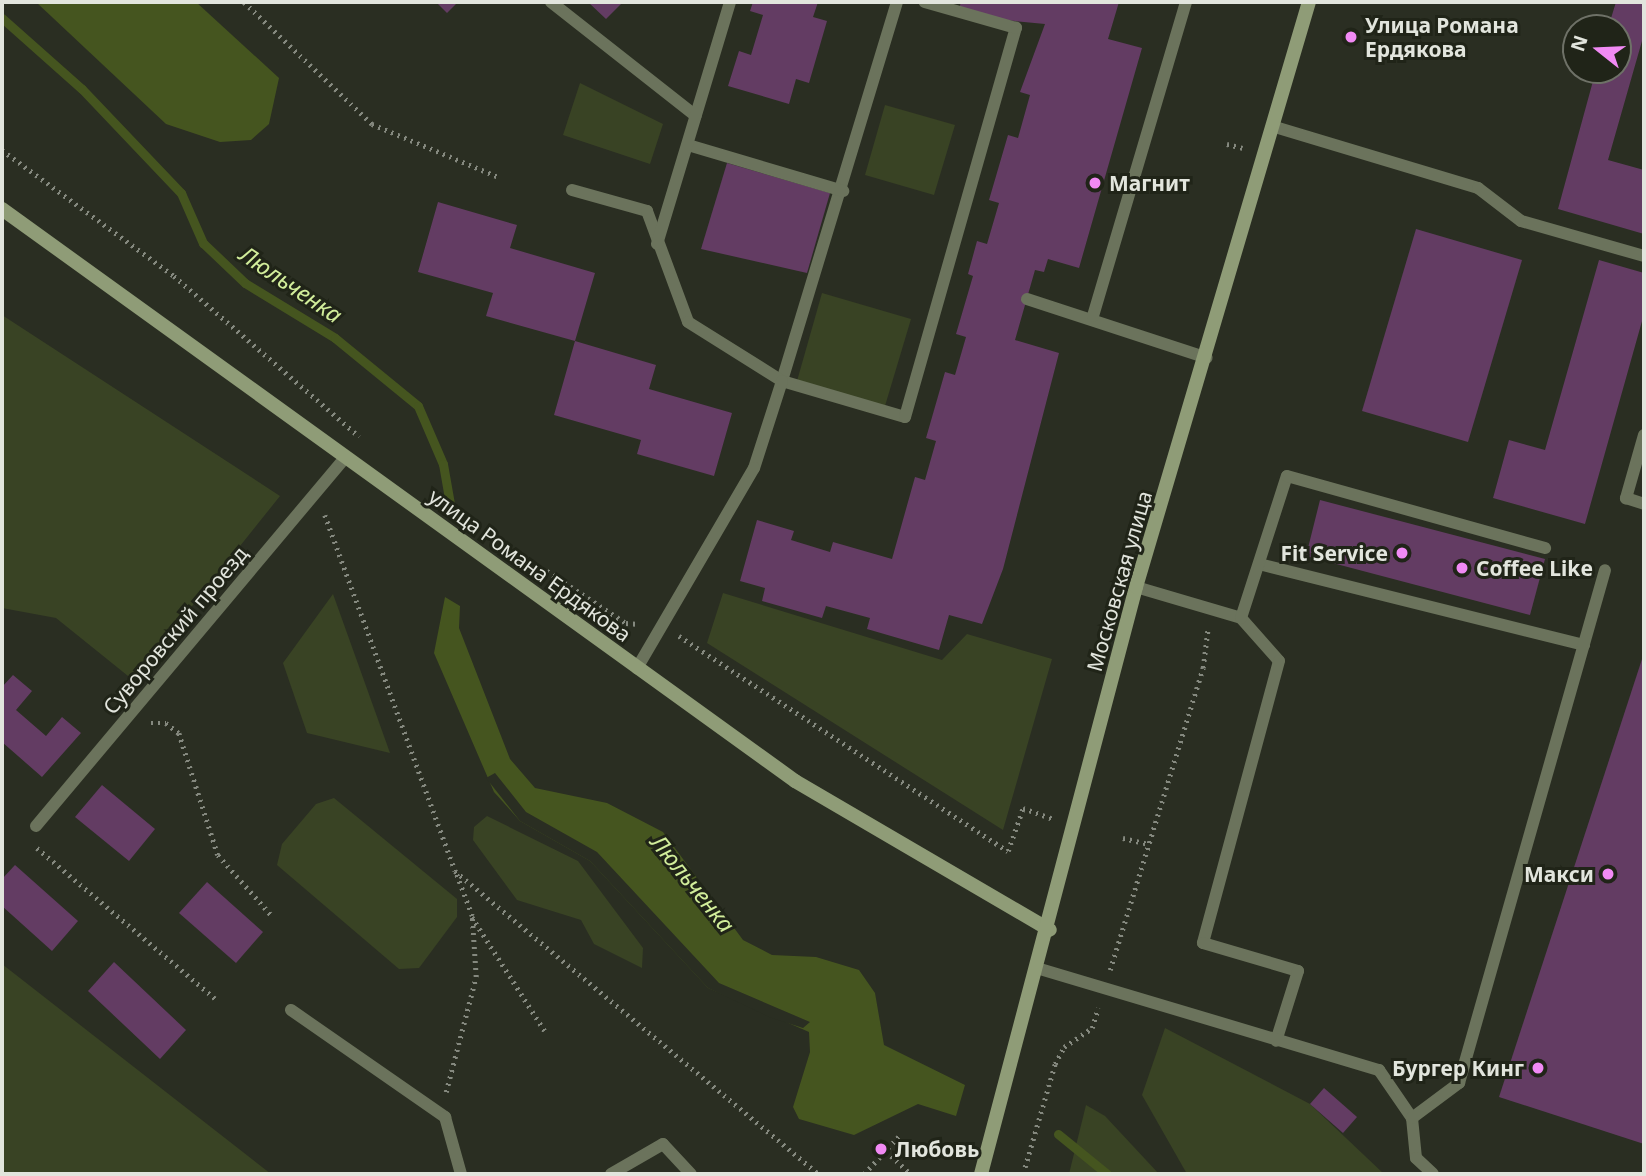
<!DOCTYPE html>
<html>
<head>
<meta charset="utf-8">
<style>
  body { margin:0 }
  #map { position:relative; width:1646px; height:1176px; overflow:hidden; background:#2a2e22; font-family:"Noto Sans",sans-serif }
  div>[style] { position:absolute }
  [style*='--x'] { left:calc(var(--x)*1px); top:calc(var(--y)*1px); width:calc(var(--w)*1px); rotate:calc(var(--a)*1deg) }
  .green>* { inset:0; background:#394324 }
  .water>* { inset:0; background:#45551f }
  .pier>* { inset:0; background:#2a2e22 }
  .stream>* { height:9px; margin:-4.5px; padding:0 4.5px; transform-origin:4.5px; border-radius:4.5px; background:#45551f }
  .building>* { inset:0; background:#633c63 }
  .path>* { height:4.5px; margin-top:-2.25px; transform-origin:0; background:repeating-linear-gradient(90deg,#85897f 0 2px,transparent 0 7px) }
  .lane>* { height:12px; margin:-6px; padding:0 6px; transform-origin:6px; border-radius:6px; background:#6b735c }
  .secondary>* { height:14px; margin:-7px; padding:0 7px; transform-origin:7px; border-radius:7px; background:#8f9c77 }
  .dots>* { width:19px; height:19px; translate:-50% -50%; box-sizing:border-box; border:4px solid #202418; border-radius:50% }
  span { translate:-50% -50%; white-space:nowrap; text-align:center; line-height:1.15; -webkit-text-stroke:6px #202418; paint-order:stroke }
  .poi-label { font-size:21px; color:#e2e5dd; font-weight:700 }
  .left { translate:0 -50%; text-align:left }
  .right { translate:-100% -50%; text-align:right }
  .street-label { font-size:21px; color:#e2e5dd }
  .water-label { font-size:23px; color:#d2ee9b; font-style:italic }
  .frame { position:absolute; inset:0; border:4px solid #e2e5dd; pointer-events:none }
  .north { position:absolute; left:1562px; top:14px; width:70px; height:70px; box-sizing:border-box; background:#202418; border:2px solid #6e7167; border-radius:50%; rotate:288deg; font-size:19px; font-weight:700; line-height:28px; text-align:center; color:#e2e5dd }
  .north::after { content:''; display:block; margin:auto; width:24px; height:32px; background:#f18af4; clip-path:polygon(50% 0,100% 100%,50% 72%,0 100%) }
</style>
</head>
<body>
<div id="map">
  <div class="green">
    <div style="clip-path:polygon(580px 83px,663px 124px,650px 164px,563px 135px)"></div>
    <div style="clip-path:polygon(885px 105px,955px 125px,934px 195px,865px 175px)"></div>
    <div style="clip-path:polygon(822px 293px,911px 319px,885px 406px,797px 381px)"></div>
    <div style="clip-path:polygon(2px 315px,280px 496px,133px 680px,56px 618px,2px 608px)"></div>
    <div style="clip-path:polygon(723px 593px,942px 660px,967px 634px,1052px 659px,1003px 830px,707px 643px)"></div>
    <div style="clip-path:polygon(333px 594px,390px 753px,307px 733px,283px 663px)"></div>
    <div style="clip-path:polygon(334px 798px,457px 899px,457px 917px,419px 968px,399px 969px,277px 865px,282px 844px,316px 804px)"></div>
    <div style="clip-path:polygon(487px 816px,578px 861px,643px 948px,642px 968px,594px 944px,581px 920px,517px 900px,473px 840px,474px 827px)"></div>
    <div style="clip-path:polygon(2px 964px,271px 1174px,2px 1174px)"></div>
    <div style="clip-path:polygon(1165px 1028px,1310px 1104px,1384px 1174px,1187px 1174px,1142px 1095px)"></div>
    <div style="clip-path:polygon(1086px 1105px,1105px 1116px,1159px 1174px,1069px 1174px)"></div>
  </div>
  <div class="water">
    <div style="clip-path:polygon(36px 2px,196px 2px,279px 78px,269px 124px,251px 140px,220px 142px,166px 124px)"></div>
    <div style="clip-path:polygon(445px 597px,460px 606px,459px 628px,510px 759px,535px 788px,607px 803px,663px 832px,743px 940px,772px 955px,816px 957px,859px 970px,875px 993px,884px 1045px,965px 1085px,956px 1116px,918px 1104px,854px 1135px,799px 1119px,793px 1107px,810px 1052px,809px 1032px,708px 988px,590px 861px,520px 821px,494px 792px,434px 653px)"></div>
  </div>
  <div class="pier">
    <div style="clip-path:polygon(495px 773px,526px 812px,597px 852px,719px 983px,810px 1022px,803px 1028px,769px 1017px,708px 988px,590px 861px,520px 821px,486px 778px)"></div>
  </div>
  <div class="stream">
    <div style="--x:2;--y:18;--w:107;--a:41.6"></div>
    <div style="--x:82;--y:89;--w:144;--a:46.4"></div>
    <div style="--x:181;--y:193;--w:55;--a:66.3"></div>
    <div style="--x:203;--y:243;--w:58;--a:43.6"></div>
    <div style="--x:245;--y:283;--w:105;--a:31.4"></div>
    <div style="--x:335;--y:338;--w:107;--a:39.3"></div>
    <div style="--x:418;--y:406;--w:63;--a:66.7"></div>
    <div style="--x:443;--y:464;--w:39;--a:80"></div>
    <div style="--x:1058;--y:1134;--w:63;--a:39.2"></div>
  </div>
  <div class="building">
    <div style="clip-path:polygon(436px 2px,458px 2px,447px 13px)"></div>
    <div style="clip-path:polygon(588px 2px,623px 2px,606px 19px)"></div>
    <div style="clip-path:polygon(753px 2px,818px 2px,813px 17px,827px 21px,809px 83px,796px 79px,789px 104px,728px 86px,739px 51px,751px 55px,763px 15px,750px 11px)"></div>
    <div style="clip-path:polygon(961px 2px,1119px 2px,1108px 39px,1142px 48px,1079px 268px,1048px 259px,1044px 272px,1035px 270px,1015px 340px,1059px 353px,1003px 569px,982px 624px,949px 615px,939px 650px,867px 629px,870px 618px,826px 606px,822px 618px,762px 601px,765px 588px,740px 581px,757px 520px,794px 531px,791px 540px,830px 552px,833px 542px,892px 559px,915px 477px,925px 480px,936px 441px,926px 438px,945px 372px,955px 375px,966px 337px,956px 334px,973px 276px,968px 274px,977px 241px,987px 244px,999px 203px,989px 200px,1008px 135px,1018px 138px,1030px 95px,1020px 92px,1045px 24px,994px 19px,959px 9px)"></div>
    <div style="clip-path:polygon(1616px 2px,1644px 2px,1644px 34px,1608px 160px,1644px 170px,1644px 234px,1558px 209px,1596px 70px,1618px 70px,1618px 28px,1608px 28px)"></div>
    <div style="clip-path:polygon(727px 163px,830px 193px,807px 273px,701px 249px)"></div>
    <div style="clip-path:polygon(438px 202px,517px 225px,510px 248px,595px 273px,575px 341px,486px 316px,493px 293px,418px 272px)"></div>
    <div style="clip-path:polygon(1416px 229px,1522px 260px,1468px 442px,1362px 411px)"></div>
    <div style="clip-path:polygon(1599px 260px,1644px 273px,1644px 314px,1585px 524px,1493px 498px,1509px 440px,1545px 450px)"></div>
    <div style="clip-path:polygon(575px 341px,656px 365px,649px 389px,732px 413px,714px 476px,637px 454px,641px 440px,554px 415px)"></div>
    <div style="clip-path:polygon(1320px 500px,1545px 559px,1530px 615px,1306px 556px)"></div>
    <div style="clip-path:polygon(1644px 653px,1644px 1144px,1499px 1097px)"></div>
    <div style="clip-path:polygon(13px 675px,32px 691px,16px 710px,46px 736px,62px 717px,81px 733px,42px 777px,2px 742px,2px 687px)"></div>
    <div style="clip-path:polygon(102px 785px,155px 829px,129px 861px,75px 817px)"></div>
    <div style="clip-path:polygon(15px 865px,78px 921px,52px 951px,2px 906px,2px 879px)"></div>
    <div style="clip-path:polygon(207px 882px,263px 932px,236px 963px,179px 913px)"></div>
    <div style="clip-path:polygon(114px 962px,186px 1030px,160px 1059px,88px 991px)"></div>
    <div style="clip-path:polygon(1324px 1088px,1357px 1117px,1343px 1133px,1310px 1104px)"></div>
  </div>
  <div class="path">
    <div style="--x:244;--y:2;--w:177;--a:43.6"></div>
    <div style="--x:372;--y:124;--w:138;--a:22.7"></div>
    <div style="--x:1227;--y:144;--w:16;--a:14"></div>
    <div style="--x:2;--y:150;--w:213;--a:36.2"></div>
    <div style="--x:174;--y:276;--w:245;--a:40.9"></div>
    <div style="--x:325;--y:515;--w:379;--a:69.9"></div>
    <div style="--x:455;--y:871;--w:474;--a:39.8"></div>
    <div style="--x:547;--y:571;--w:95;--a:33.4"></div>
    <div style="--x:626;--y:623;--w:13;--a:4"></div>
    <div style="--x:679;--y:636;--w:393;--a:33.2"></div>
    <div style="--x:1008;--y:851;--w:46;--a:-70.8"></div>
    <div style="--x:1023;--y:808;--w:32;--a:20"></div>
    <div style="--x:151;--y:723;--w:15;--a:0"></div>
    <div style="--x:166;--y:723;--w:16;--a:38"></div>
    <div style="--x:179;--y:733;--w:128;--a:72.3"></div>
    <div style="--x:218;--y:855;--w:83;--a:48.4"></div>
    <div style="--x:1123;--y:838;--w:27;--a:13"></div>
    <div style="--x:37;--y:848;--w:237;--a:40.2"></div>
    <div style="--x:472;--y:917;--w:135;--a:57.4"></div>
    <div style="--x:1110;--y:970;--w:316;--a:-72.9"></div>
    <div style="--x:1203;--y:668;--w:39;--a:-83"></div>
    <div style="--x:446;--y:1092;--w:119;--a:-75.4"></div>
    <div style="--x:476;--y:977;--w:61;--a:-93.8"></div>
    <div style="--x:472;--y:916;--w:46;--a:-110.4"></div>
    <div style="--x:886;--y:1151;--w:34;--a:43"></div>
    <div style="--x:864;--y:1174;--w:54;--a:-47.2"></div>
    <div style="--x:1023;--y:1174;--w:115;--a:-73.8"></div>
    <div style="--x:1055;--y:1064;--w:19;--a:-62"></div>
    <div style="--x:1064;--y:1047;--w:34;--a:-34"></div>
    <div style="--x:1092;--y:1028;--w:21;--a:-73"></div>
  </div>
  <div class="lane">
    <div style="--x:551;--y:2;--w:184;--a:38.2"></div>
    <div style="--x:897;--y:2;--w:396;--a:106.9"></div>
    <div style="--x:782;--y:381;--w:128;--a:16.3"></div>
    <div style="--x:905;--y:417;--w:405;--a:-74.1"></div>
    <div style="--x:1016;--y:28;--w:95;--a:-164.1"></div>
    <div style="--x:1275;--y:127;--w:212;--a:16.7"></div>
    <div style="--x:1478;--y:188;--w:54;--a:37.5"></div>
    <div style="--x:1521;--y:221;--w:128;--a:15.9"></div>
    <div style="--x:688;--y:145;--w:162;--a:16.5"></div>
    <div style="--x:572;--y:190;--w:78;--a:15.6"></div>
    <div style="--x:647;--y:211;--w:118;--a:69.7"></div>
    <div style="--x:688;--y:322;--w:111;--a:32.1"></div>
    <div style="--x:782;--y:381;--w:91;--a:107.8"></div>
    <div style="--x:754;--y:468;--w:232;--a:120.3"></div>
    <div style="--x:657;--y:244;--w:253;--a:-73.2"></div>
    <div style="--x:1027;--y:299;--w:189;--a:18.1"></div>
    <div style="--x:1093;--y:316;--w:327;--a:-73.5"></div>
    <div style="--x:1644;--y:435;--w:66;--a:105.9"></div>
    <div style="--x:1626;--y:498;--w:19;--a:18"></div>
    <div style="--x:1259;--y:564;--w:335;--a:14"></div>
    <div style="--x:1136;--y:587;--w:109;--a:16.4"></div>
    <div style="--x:1241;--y:618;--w:57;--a:48.5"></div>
    <div style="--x:1279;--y:661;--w:292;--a:105.1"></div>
    <div style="--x:1203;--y:943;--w:99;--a:16.4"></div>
    <div style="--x:1298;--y:971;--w:73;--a:107.4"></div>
    <div style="--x:1241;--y:618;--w:149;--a:-72.1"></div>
    <div style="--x:1287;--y:476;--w:268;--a:15.6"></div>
    <div style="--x:36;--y:826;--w:481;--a:-50"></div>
    <div style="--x:1040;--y:969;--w:354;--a:16.6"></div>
    <div style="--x:1379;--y:1070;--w:58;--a:55.5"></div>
    <div style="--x:1412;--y:1118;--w:40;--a:84.3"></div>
    <div style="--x:1416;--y:1158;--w:23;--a:43"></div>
    <div style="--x:291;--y:1010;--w:188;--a:34.8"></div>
    <div style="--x:445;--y:1117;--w:59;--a:74.3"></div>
    <div style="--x:1412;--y:1118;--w:59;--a:-36.7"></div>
    <div style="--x:1459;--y:1083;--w:533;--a:-74.11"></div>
    <div style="--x:611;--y:1174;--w:60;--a:-30"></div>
    <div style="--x:663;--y:1144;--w:41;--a:47"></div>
  </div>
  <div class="secondary">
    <div style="--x:2;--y:209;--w:978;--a:35.8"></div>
    <div style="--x:795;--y:781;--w:295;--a:30.3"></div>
    <div style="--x:981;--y:1174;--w:607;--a:-75.21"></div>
    <div style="--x:1136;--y:587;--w:610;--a:-73.53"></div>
  </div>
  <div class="dots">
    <div style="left:1351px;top:37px;background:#f18af4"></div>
    <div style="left:1095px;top:183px;background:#f18af4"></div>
    <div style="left:1402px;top:553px;background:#f18af4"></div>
    <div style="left:1462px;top:568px;background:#f18af4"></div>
    <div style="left:1608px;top:874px;background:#f18af4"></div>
    <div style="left:1538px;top:1068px;background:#f18af4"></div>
    <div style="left:881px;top:1149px;background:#f18af4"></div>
  </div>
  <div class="poi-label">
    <span class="left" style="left:1365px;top:37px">Улица Романа<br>Ердякова</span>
    <span class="left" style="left:1109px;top:183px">Магнит</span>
    <span class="right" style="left:1388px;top:553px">Fit Service</span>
    <span class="left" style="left:1476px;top:568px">Coffee Like</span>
    <span class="right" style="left:1594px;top:874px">Макси</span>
    <span class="right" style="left:1524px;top:1068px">Бургер Кинг</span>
    <span class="left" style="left:895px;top:1149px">Любовь</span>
  </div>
  <div class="street-label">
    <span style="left:530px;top:565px;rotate:36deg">улица Романа Ердякова</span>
    <span style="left:1119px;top:581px;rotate:-74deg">Московская улица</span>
    <span style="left:175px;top:630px;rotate:-50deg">Суворовский проезд</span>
  </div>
  <div class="water-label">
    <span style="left:291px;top:284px;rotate:34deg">Люльченка</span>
    <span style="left:693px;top:883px;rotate:51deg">Люльченка</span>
  </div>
  <div class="frame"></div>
  <div class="north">N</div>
</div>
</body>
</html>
